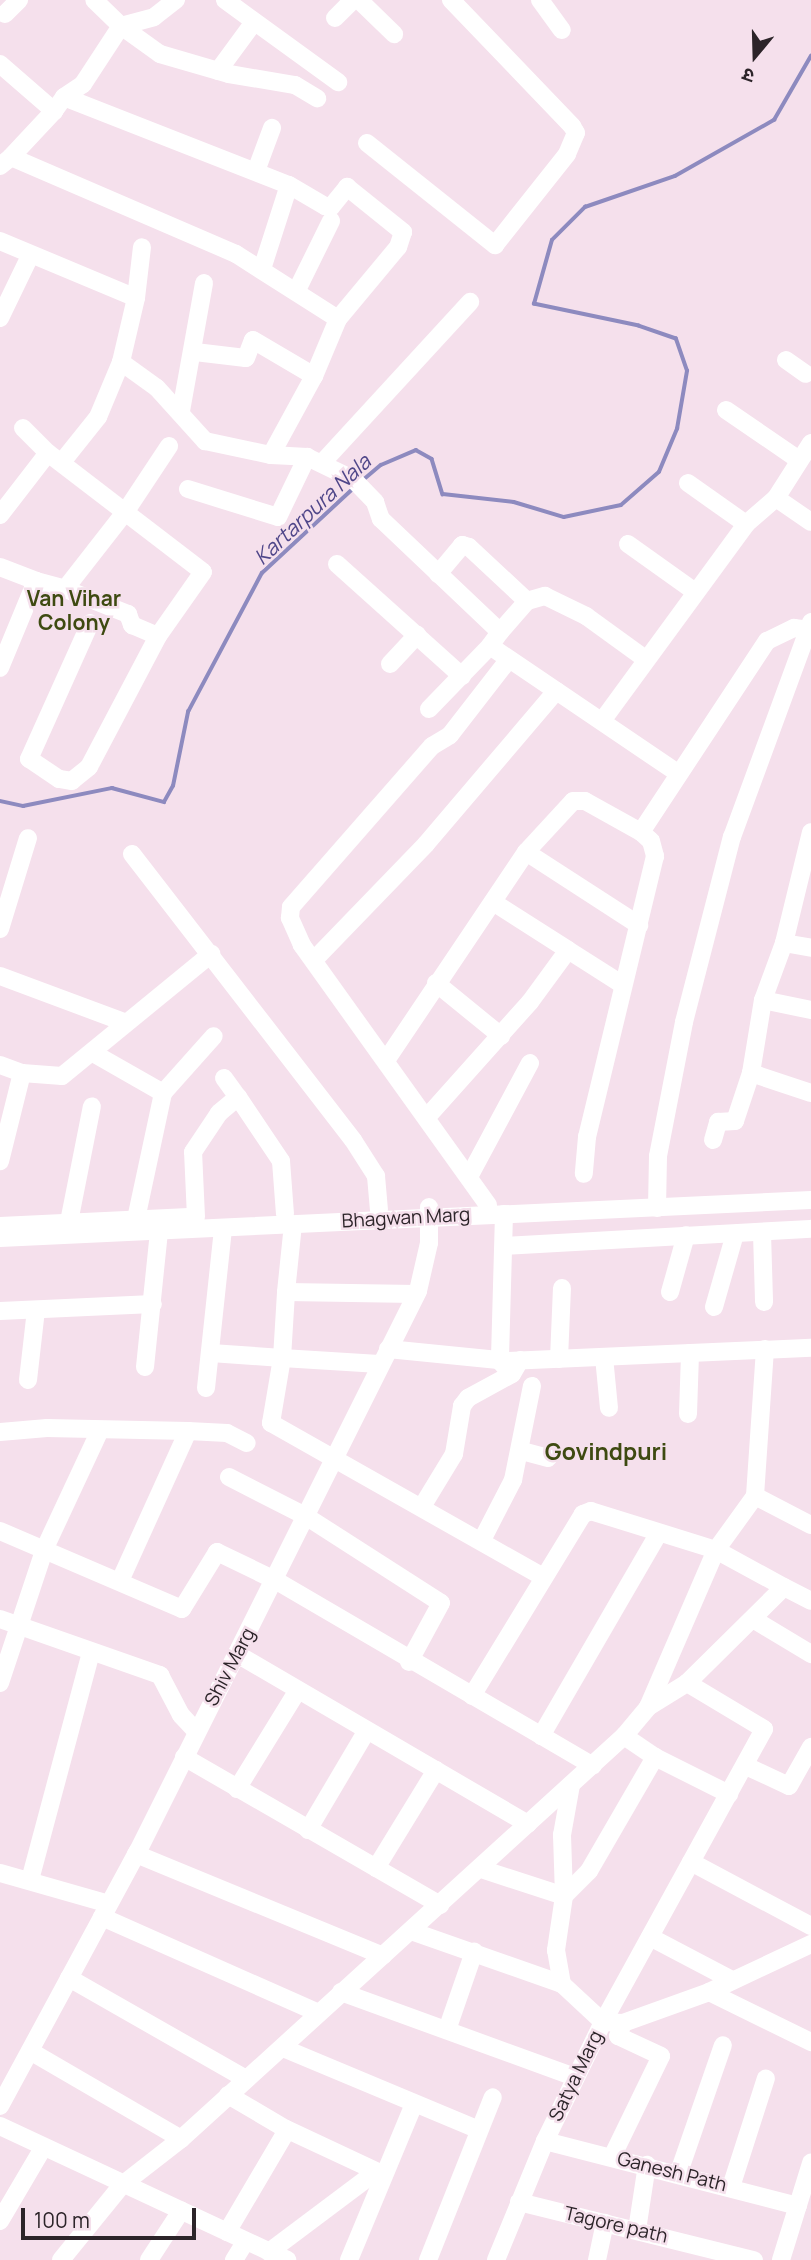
<!DOCTYPE html>
<html>
<head>
<meta charset="utf-8">
<style>
  body { margin:0 }
  #map { position:relative; width:811px; height:2260px; overflow:hidden; background:#f5e0ec; font-family:Manrope,"Noto Sans Devanagari",sans-serif }
  div>[style] { position:absolute }
  [style*='--x'] { left:calc(var(--x)*1px); top:calc(var(--y)*1px); width:calc(var(--w)*1px); rotate:calc(var(--a)*1deg) }
  .stream>* { height:3.5px; margin:-1.75px; padding:0 1.75px; transform-origin:1.75px; border-radius:1.75px; background:#8d8abf }
  .minor>* { height:18px; margin:-9px; padding:0 9px; transform-origin:9px; border-radius:9px; background:#fff }
  span { translate:-50% -50%; white-space:nowrap; text-align:center; line-height:1.15; -webkit-text-stroke:5px #f5e0ec; paint-order:stroke }
  .street-label { font-size:19px; color:#2c2429 }
  .water-label { font-size:21px; color:#4f4689; font-style:italic }
  .neighbourhood-label { font-size:21px; color:#3e4a11; font-weight:700 }
  .quarter-label { font-size:23px; color:#3e4a11; font-weight:700 }
  .north { position:absolute; left:720px; top:21px; width:70px; height:70px; -webkit-text-stroke:5px #f5e0ec; paint-order:stroke; rotate:199deg; font-size:19px; font-weight:700; line-height:28px; text-align:center; color:#2c2429 }
  .north::after { content:''; display:block; margin:auto; width:24px; height:32px; background:#2c2429; clip-path:polygon(50% 0,100% 100%,50% 72%,0 100%) }
  .scale { position:absolute; left:21px; top:2208px; width:175px; height:32px; box-sizing:border-box; border:4px solid #2c2429; border-top:0; padding-left:9px; font-size:21px; line-height:24px; white-space:nowrap; color:#2c2429; -webkit-text-stroke:5px #f5e0ec; paint-order:stroke }
</style>
</head>
<body>
<div id="map">
  <div class="stream">
    <div style="--x:363;--y:480;--w:23;--a:-40"></div>
    <div style="--x:381;--y:465;--w:38;--a:-23"></div>
    <div style="--x:416;--y:450;--w:18;--a:29"></div>
    <div style="--x:432;--y:459;--w:37;--a:73"></div>
    <div style="--x:443;--y:494;--w:71;--a:6.4"></div>
    <div style="--x:514;--y:502;--w:52;--a:16.7"></div>
    <div style="--x:564;--y:517;--w:58;--a:-11.9"></div>
    <div style="--x:621;--y:505;--w:50;--a:-41"></div>
    <div style="--x:659;--y:472;--w:47;--a:-67.3"></div>
    <div style="--x:677;--y:429;--w:59;--a:-80.2"></div>
    <div style="--x:687;--y:371;--w:34;--a:-109"></div>
    <div style="--x:676;--y:339;--w:39;--a:-161"></div>
    <div style="--x:639;--y:326;--w:107;--a:-168.2"></div>
    <div style="--x:534;--y:304;--w:66;--a:-74.3"></div>
    <div style="--x:552;--y:240;--w:47;--a:-45"></div>
    <div style="--x:585;--y:207;--w:95;--a:-19"></div>
    <div style="--x:675;--y:176;--w:114;--a:-29.5"></div>
    <div style="--x:774;--y:120;--w:74;--a:-60"></div>
    <div style="--x:0;--y:801;--w:24;--a:12"></div>
    <div style="--x:23;--y:806;--w:91;--a:-11.4"></div>
    <div style="--x:112;--y:788;--w:54;--a:15.1"></div>
    <div style="--x:164;--y:802;--w:18;--a:-61"></div>
    <div style="--x:173;--y:786;--w:76;--a:-78.5"></div>
    <div style="--x:188;--y:712;--w:157;--a:-62"></div>
    <div style="--x:262;--y:573;--w:127;--a:-42.8"></div>
  </div>
  <div class="minor">
    <div style="--x:225;--y:0;--w:140;--a:36"></div>
    <div style="--x:359;--y:0;--w:49;--a:44.2"></div>
    <div style="--x:540;--y:0;--w:37;--a:54"></div>
    <div style="--x:5;--y:14;--w:20;--a:-45"></div>
    <div style="--x:335;--y:18;--w:25;--a:-45"></div>
    <div style="--x:121;--y:26;--w:48;--a:35.7"></div>
    <div style="--x:160;--y:54;--w:72;--a:16.2"></div>
    <div style="--x:229;--y:74;--w:67;--a:9.5"></div>
    <div style="--x:295;--y:85;--w:26;--a:31"></div>
    <div style="--x:121;--y:26;--w:34;--a:-15"></div>
    <div style="--x:154;--y:17;--w:28;--a:-38"></div>
    <div style="--x:0;--y:64;--w:72;--a:41"></div>
    <div style="--x:54;--y:111;--w:63;--a:133.1"></div>
    <div style="--x:218;--y:71;--w:61;--a:-53.7"></div>
    <div style="--x:64;--y:97;--w:242;--a:21.4"></div>
    <div style="--x:289;--y:185;--w:42;--a:30.3"></div>
    <div style="--x:325;--y:206;--w:6;--a:9"></div>
    <div style="--x:331;--y:207;--w:26;--a:-51"></div>
    <div style="--x:347;--y:187;--w:72;--a:38.8"></div>
    <div style="--x:403;--y:232;--w:16;--a:108"></div>
    <div style="--x:398;--y:247;--w:94;--a:129.8"></div>
    <div style="--x:338;--y:319;--w:62;--a:112.8"></div>
    <div style="--x:314;--y:376;--w:90;--a:118.6"></div>
    <div style="--x:54;--y:111;--w:17;--a:-54"></div>
    <div style="--x:64;--y:97;--w:23;--a:-34"></div>
    <div style="--x:83;--y:84;--w:69;--a:-56.8"></div>
    <div style="--x:121;--y:26;--w:37;--a:-136"></div>
    <div style="--x:367;--y:143;--w:164;--a:38.6"></div>
    <div style="--x:495;--y:245;--w:116;--a:-51.6"></div>
    <div style="--x:567;--y:154;--w:23;--a:-67"></div>
    <div style="--x:576;--y:133;--w:8;--a:-120"></div>
    <div style="--x:572;--y:126;--w:175;--a:-133.8"></div>
    <div style="--x:0;--y:166;--w:14;--a:-39"></div>
    <div style="--x:11;--y:157;--w:245;--a:23.3"></div>
    <div style="--x:236;--y:254;--w:121;--a:32.5"></div>
    <div style="--x:256;--y:171;--w:46;--a:-69.6"></div>
    <div style="--x:0;--y:241;--w:147;--a:22.7"></div>
    <div style="--x:136;--y:298;--w:66;--a:103.2"></div>
    <div style="--x:121;--y:362;--w:44;--a:35.8"></div>
    <div style="--x:157;--y:388;--w:72;--a:47.8"></div>
    <div style="--x:205;--y:441;--w:67;--a:12"></div>
    <div style="--x:271;--y:455;--w:36;--a:3"></div>
    <div style="--x:307;--y:457;--w:51;--a:25.6"></div>
    <div style="--x:353;--y:479;--w:32;--a:46"></div>
    <div style="--x:375;--y:502;--w:18;--a:71"></div>
    <div style="--x:381;--y:519;--w:164;--a:43.5"></div>
    <div style="--x:500;--y:632;--w:17;--a:126"></div>
    <div style="--x:262;--y:269;--w:88;--a:-72.2"></div>
    <div style="--x:297;--y:290;--w:77;--a:-63.8"></div>
    <div style="--x:136;--y:298;--w:51;--a:-83.3"></div>
    <div style="--x:0;--y:318;--w:69;--a:-64.2"></div>
    <div style="--x:195;--y:352;--w:51;--a:6.7"></div>
    <div style="--x:246;--y:358;--w:19;--a:-69"></div>
    <div style="--x:253;--y:340;--w:71;--a:30.5"></div>
    <div style="--x:786;--y:360;--w:24;--a:35"></div>
    <div style="--x:726;--y:410;--w:88;--a:34.4"></div>
    <div style="--x:181;--y:411;--w:130;--a:-79.8"></div>
    <div style="--x:23;--y:428;--w:35;--a:45"></div>
    <div style="--x:48;--y:453;--w:195;--a:37.5"></div>
    <div style="--x:203;--y:572;--w:78;--a:125.1"></div>
    <div style="--x:158;--y:636;--w:148;--a:117.8"></div>
    <div style="--x:89;--y:767;--w:22;--a:141"></div>
    <div style="--x:72;--y:781;--w:13;--a:-171"></div>
    <div style="--x:59;--y:779;--w:36;--a:-146"></div>
    <div style="--x:29;--y:759;--w:149;--a:-65.8"></div>
    <div style="--x:811;--y:443;--w:65;--a:122.5"></div>
    <div style="--x:776;--y:498;--w:42;--a:34.4"></div>
    <div style="--x:62;--y:462;--w:58;--a:-51.3"></div>
    <div style="--x:98;--y:417;--w:60;--a:-67.3"></div>
    <div style="--x:322;--y:463;--w:219;--a:-47.4"></div>
    <div style="--x:688;--y:483;--w:71;--a:35.3"></div>
    <div style="--x:188;--y:489;--w:94;--a:17.3"></div>
    <div style="--x:278;--y:517;--w:67;--a:-64.2"></div>
    <div style="--x:0;--y:515;--w:78;--a:-52.3"></div>
    <div style="--x:628;--y:544;--w:81;--a:35.5"></div>
    <div style="--x:337;--y:564;--w:168;--a:41.9"></div>
    <div style="--x:0;--y:567;--w:39;--a:21"></div>
    <div style="--x:36;--y:581;--w:94;--a:112.5"></div>
    <div style="--x:438;--y:574;--w:38;--a:-50"></div>
    <div style="--x:462;--y:545;--w:7;--a:16"></div>
    <div style="--x:469;--y:547;--w:79;--a:43"></div>
    <div style="--x:36;--y:581;--w:30;--a:15"></div>
    <div style="--x:65;--y:589;--w:99;--a:-52"></div>
    <div style="--x:126;--y:511;--w:78;--a:-56.5"></div>
    <div style="--x:65;--y:589;--w:68;--a:21.6"></div>
    <div style="--x:128;--y:614;--w:12;--a:70"></div>
    <div style="--x:132;--y:625;--w:28;--a:23"></div>
    <div style="--x:500;--y:632;--w:41;--a:-48.9"></div>
    <div style="--x:527;--y:601;--w:19;--a:-16"></div>
    <div style="--x:545;--y:596;--w:46;--a:26"></div>
    <div style="--x:586;--y:616;--w:72;--a:35.9"></div>
    <div style="--x:390;--y:664;--w:40;--a:-47"></div>
    <div style="--x:429;--y:709;--w:88;--a:-45.9"></div>
    <div style="--x:490;--y:646;--w:225;--a:34.1"></div>
    <div style="--x:602;--y:721;--w:244;--a:-53.8"></div>
    <div style="--x:746;--y:524;--w:40;--a:-41"></div>
    <div style="--x:641;--y:832;--w:229;--a:-56.6"></div>
    <div style="--x:767;--y:641;--w:30;--a:-26"></div>
    <div style="--x:794;--y:628;--w:17;--a:7"></div>
    <div style="--x:526;--y:852;--w:135;--a:32.9"></div>
    <div style="--x:132;--y:854;--w:361;--a:52.3"></div>
    <div style="--x:353;--y:1140;--w:43;--a:57.4"></div>
    <div style="--x:376;--y:1176;--w:34;--a:85"></div>
    <div style="--x:493;--y:902;--w:89;--a:32.6"></div>
    <div style="--x:0;--y:929;--w:95;--a:-72.9"></div>
    <div style="--x:784;--y:943;--w:27;--a:10"></div>
    <div style="--x:315;--y:959;--w:160;--a:-46"></div>
    <div style="--x:426;--y:844;--w:201;--a:-49.6"></div>
    <div style="--x:0;--y:976;--w:132;--a:20.4"></div>
    <div style="--x:436;--y:983;--w:84;--a:39.2"></div>
    <div style="--x:763;--y:1000;--w:49;--a:11.8"></div>
    <div style="--x:93;--y:1053;--w:81;--a:29.7"></div>
    <div style="--x:387;--y:1059;--w:249;--a:-56.1"></div>
    <div style="--x:526;--y:852;--w:69;--a:-47.3"></div>
    <div style="--x:573;--y:801;--w:12;--a:0"></div>
    <div style="--x:585;--y:801;--w:64;--a:29"></div>
    <div style="--x:641;--y:832;--w:13;--a:42"></div>
    <div style="--x:651;--y:841;--w:16;--a:75"></div>
    <div style="--x:655;--y:856;--w:289;--a:103.6"></div>
    <div style="--x:587;--y:1137;--w:37;--a:95"></div>
    <div style="--x:0;--y:1065;--w:23;--a:20"></div>
    <div style="--x:22;--y:1073;--w:91;--a:104"></div>
    <div style="--x:22;--y:1073;--w:40;--a:4.3"></div>
    <div style="--x:62;--y:1076;--w:193;--a:-39.3"></div>
    <div style="--x:751;--y:1073;--w:74;--a:-80.7"></div>
    <div style="--x:763;--y:1000;--w:61;--a:-69.8"></div>
    <div style="--x:784;--y:943;--w:114;--a:-76.3"></div>
    <div style="--x:224;--y:1078;--w:24;--a:54"></div>
    <div style="--x:428;--y:1116;--w:153;--a:-48.2"></div>
    <div style="--x:530;--y:1002;--w:64;--a:-53.8"></div>
    <div style="--x:568;--y:950;--w:65;--a:32.5"></div>
    <div style="--x:713;--y:1140;--w:19;--a:-74"></div>
    <div style="--x:718;--y:1122;--w:17;--a:-3"></div>
    <div style="--x:735;--y:1121;--w:51;--a:-71.6"></div>
    <div style="--x:751;--y:1073;--w:63;--a:18.4"></div>
    <div style="--x:470;--y:1175;--w:127;--a:-61.8"></div>
    <div style="--x:488;--y:1205;--w:320;--a:-125.6"></div>
    <div style="--x:302;--y:945;--w:30;--a:-114"></div>
    <div style="--x:290;--y:918;--w:11;--a:-85"></div>
    <div style="--x:291;--y:907;--w:214;--a:-48.8"></div>
    <div style="--x:432;--y:746;--w:21;--a:-31"></div>
    <div style="--x:450;--y:735;--w:96;--a:-52.2"></div>
    <div style="--x:657;--y:1208;--w:52;--a:-88.9"></div>
    <div style="--x:658;--y:1156;--w:136;--a:-79"></div>
    <div style="--x:684;--y:1022;--w:191;--a:-75.5"></div>
    <div style="--x:732;--y:837;--w:229;--a:-69.8"></div>
    <div style="--x:504;--y:1214;--w:147;--a:91.6"></div>
    <div style="--x:500;--y:1361;--w:11;--a:49"></div>
    <div style="--x:196;--y:1217;--w:65;--a:-92.6"></div>
    <div style="--x:193;--y:1152;--w:47;--a:-56.3"></div>
    <div style="--x:219;--y:1113;--w:25;--a:-40"></div>
    <div style="--x:238;--y:1097;--w:77;--a:56.1"></div>
    <div style="--x:281;--y:1161;--w:53;--a:85.7"></div>
    <div style="--x:136;--y:1219;--w:129;--a:-77.9"></div>
    <div style="--x:163;--y:1093;--w:76;--a:-48.2"></div>
    <div style="--x:0;--y:1226;--w:189;--a:-2.7"></div>
    <div style="--x:67;--y:1232;--w:128;--a:-78.8"></div>
    <div style="--x:762;--y:1233;--w:69;--a:88.3"></div>
    <div style="--x:0;--y:1238;--w:812;--a:-2.68"></div>
    <div style="--x:504;--y:1246;--w:307;--a:-3.2"></div>
    <div style="--x:286;--y:1292;--w:68;--a:-84.1"></div>
    <div style="--x:670;--y:1292;--w:59;--a:-74.3"></div>
    <div style="--x:714;--y:1307;--w:76;--a:-74"></div>
    <div style="--x:0;--y:1311;--w:153;--a:-2.6"></div>
    <div style="--x:388;--y:1349;--w:121;--a:5.7"></div>
    <div style="--x:508;--y:1361;--w:303;--a:-2.5"></div>
    <div style="--x:765;--y:1349;--w:147;--a:93.9"></div>
    <div style="--x:755;--y:1496;--w:67;--a:125.8"></div>
    <div style="--x:716;--y:1550;--w:77;--a:28.6"></div>
    <div style="--x:211;--y:1353;--w:71;--a:4"></div>
    <div style="--x:282;--y:1358;--w:66;--a:-86.5"></div>
    <div style="--x:286;--y:1292;--w:130;--a:0.9"></div>
    <div style="--x:604;--y:1357;--w:51;--a:84.4"></div>
    <div style="--x:559;--y:1359;--w:71;--a:-87.6"></div>
    <div style="--x:379;--y:1364;--w:97;--a:-176.5"></div>
    <div style="--x:282;--y:1358;--w:66;--a:99.6"></div>
    <div style="--x:271;--y:1423;--w:310;--a:29.5"></div>
    <div style="--x:145;--y:1367;--w:147;--a:-84.1"></div>
    <div style="--x:28;--y:1380;--w:70;--a:-83.5"></div>
    <div style="--x:206;--y:1388;--w:161;--a:-83.9"></div>
    <div style="--x:688;--y:1414;--w:61;--a:-88.1"></div>
    <div style="--x:188;--y:1431;--w:39;--a:3"></div>
    <div style="--x:227;--y:1433;--w:22;--a:27"></div>
    <div style="--x:0;--y:1432;--w:47;--a:-4.9"></div>
    <div style="--x:47;--y:1428;--w:141;--a:1.2"></div>
    <div style="--x:188;--y:1431;--w:165;--a:114.4"></div>
    <div style="--x:522;--y:1451;--w:27;--a:15"></div>
    <div style="--x:229;--y:1477;--w:88;--a:27.1"></div>
    <div style="--x:307;--y:1517;--w:159;--a:32.7"></div>
    <div style="--x:441;--y:1603;--w:67;--a:118.5"></div>
    <div style="--x:755;--y:1496;--w:63;--a:27.4"></div>
    <div style="--x:423;--y:1505;--w:60;--a:-58.7"></div>
    <div style="--x:454;--y:1454;--w:49;--a:-80.5"></div>
    <div style="--x:462;--y:1406;--w:10;--a:-53"></div>
    <div style="--x:468;--y:1398;--w:50;--a:-28.6"></div>
    <div style="--x:512;--y:1374;--w:16;--a:-60"></div>
    <div style="--x:0;--y:1531;--w:198;--a:23.2"></div>
    <div style="--x:182;--y:1609;--w:67;--a:-58.4"></div>
    <div style="--x:217;--y:1552;--w:64;--a:25.8"></div>
    <div style="--x:275;--y:1580;--w:368;--a:30.3"></div>
    <div style="--x:482;--y:1540;--w:68;--a:-62.7"></div>
    <div style="--x:513;--y:1480;--w:96;--a:-78.6"></div>
    <div style="--x:0;--y:1619;--w:170;--a:19.3"></div>
    <div style="--x:160;--y:1675;--w:45;--a:62.3"></div>
    <div style="--x:181;--y:1715;--w:22;--a:47"></div>
    <div style="--x:753;--y:1619;--w:68;--a:31.1"></div>
    <div style="--x:237;--y:1654;--w:337;--a:30.3"></div>
    <div style="--x:0;--y:1683;--w:142;--a:-71.6"></div>
    <div style="--x:45;--y:1548;--w:130;--a:-65"></div>
    <div style="--x:648;--y:1707;--w:46;--a:-31.6"></div>
    <div style="--x:687;--y:1683;--w:136;--a:-44.7"></div>
    <div style="--x:784;--y:1587;--w:30;--a:27"></div>
    <div style="--x:541;--y:1736;--w:233;--a:-59.9"></div>
    <div style="--x:624;--y:1736;--w:37;--a:34"></div>
    <div style="--x:184;--y:1757;--w:296;--a:30"></div>
    <div style="--x:746;--y:1766;--w:47;--a:24.9"></div>
    <div style="--x:789;--y:1786;--w:45;--a:-60.6"></div>
    <div style="--x:571;--y:1785;--w:51;--a:100.2"></div>
    <div style="--x:562;--y:1835;--w:61;--a:88.1"></div>
    <div style="--x:564;--y:1896;--w:55;--a:98.4"></div>
    <div style="--x:556;--y:1950;--w:35;--a:80"></div>
    <div style="--x:562;--y:1984;--w:56;--a:42.8"></div>
    <div style="--x:603;--y:2022;--w:334;--a:-61.2"></div>
    <div style="--x:764;--y:1729;--w:90;--a:-149.1"></div>
    <div style="--x:237;--y:1789;--w:116;--a:-58.4"></div>
    <div style="--x:308;--y:1830;--w:114;--a:-59.4"></div>
    <div style="--x:136;--y:1854;--w:267;--a:22.4"></div>
    <div style="--x:691;--y:1862;--w:136;--a:28.1"></div>
    <div style="--x:376;--y:1868;--w:115;--a:-58.5"></div>
    <div style="--x:481;--y:1869;--w:87;--a:18"></div>
    <div style="--x:564;--y:1896;--w:35;--a:-45"></div>
    <div style="--x:589;--y:1871;--w:132;--a:-59.9"></div>
    <div style="--x:655;--y:1757;--w:83;--a:26.6"></div>
    <div style="--x:0;--y:1873;--w:113;--a:15.9"></div>
    <div style="--x:30;--y:1880;--w:235;--a:-75"></div>
    <div style="--x:102;--y:1917;--w:237;--a:23.9"></div>
    <div style="--x:411;--y:1931;--w:160;--a:19.3"></div>
    <div style="--x:650;--y:1937;--w:93;--a:27.7"></div>
    <div style="--x:69;--y:1978;--w:204;--a:29.7"></div>
    <div style="--x:341;--y:1992;--w:248;--a:20"></div>
    <div style="--x:709;--y:1992;--w:114;--a:26.1"></div>
    <div style="--x:447;--y:2030;--w:83;--a:-70.9"></div>
    <div style="--x:283;--y:2048;--w:212;--a:22.7"></div>
    <div style="--x:30;--y:2051;--w:175;--a:30.2"></div>
    <div style="--x:228;--y:2095;--w:67;--a:30.4"></div>
    <div style="--x:286;--y:2129;--w:106;--a:25.1"></div>
    <div style="--x:0;--y:2106;--w:290;--a:-61.6"></div>
    <div style="--x:138;--y:1851;--w:626;--a:-63.43"></div>
    <div style="--x:418;--y:1291;--w:49;--a:-77.1"></div>
    <div style="--x:429;--y:1243;--w:36;--a:-90"></div>
    <div style="--x:0;--y:2126;--w:317;--a:25"></div>
    <div style="--x:545;--y:2141;--w:261;--a:14.4"></div>
    <div style="--x:612;--y:2157;--w:112;--a:-64.1"></div>
    <div style="--x:661;--y:2056;--w:47;--a:-155.1"></div>
    <div style="--x:618;--y:2036;--w:14;--a:-69"></div>
    <div style="--x:679;--y:2172;--w:134;--a:-70.9"></div>
    <div style="--x:731;--y:2187;--w:114;--a:-72.2"></div>
    <div style="--x:519;--y:2202;--w:242;--a:13.9"></div>
    <div style="--x:0;--y:2221;--w:85;--a:-59.5"></div>
    <div style="--x:637;--y:2230;--w:66;--a:-81.3"></div>
    <div style="--x:227;--y:2232;--w:118;--a:-59.5"></div>
    <div style="--x:269;--y:2252;--w:125;--a:-36.9"></div>
    <div style="--x:369;--y:2177;--w:13;--a:-13"></div>
    <div style="--x:61;--y:2260;--w:97;--a:-50.9"></div>
    <div style="--x:122;--y:2185;--w:75;--a:-37.9"></div>
    <div style="--x:181;--y:2139;--w:599;--a:-42.29"></div>
    <div style="--x:624;--y:1736;--w:38;--a:-50"></div>
    <div style="--x:648;--y:1707;--w:171;--a:-66.6"></div>
    <div style="--x:716;--y:1550;--w:131;--a:-162.7"></div>
    <div style="--x:591;--y:1511;--w:9;--a:159"></div>
    <div style="--x:583;--y:1514;--w:213;--a:121.4"></div>
    <div style="--x:149;--y:2260;--w:59;--a:-56.9"></div>
    <div style="--x:234;--y:2260;--w:22;--a:-58"></div>
    <div style="--x:349;--y:2260;--w:169;--a:-67.4"></div>
    <div style="--x:428;--y:2260;--w:175;--a:-68.3"></div>
    <div style="--x:496;--y:2260;--w:129;--a:-67.6"></div>
    <div style="--x:545;--y:2141;--w:132;--a:-64"></div>
    <div style="--x:603;--y:2022;--w:20;--a:3"></div>
    <div style="--x:623;--y:2023;--w:91;--a:-19.8"></div>
    <div style="--x:709;--y:1992;--w:113;--a:-25.2"></div>
    <div style="--x:597;--y:2260;--w:38;--a:-78"></div>
    <div style="--x:781;--y:2260;--w:102;--a:-72.8"></div>
  </div>
  <div class="street-label">
    <span style="left:406px;top:1218px;rotate:-3deg">Bhagwan Marg</span>
    <span style="left:230px;top:1667px;rotate:-62deg">Shiv Marg</span>
    <span style="left:576px;top:2076px;rotate:-64deg">Satya Marg</span>
    <span style="left:672px;top:2172px;rotate:14deg">Ganesh Path</span>
    <span style="left:616px;top:2225px;rotate:13deg">Tagore path</span>
  </div>
  <div class="water-label">
    <span style="left:312px;top:509px;rotate:-43deg">Kartarpura Nala</span>
  </div>
  <div class="neighbourhood-label">
    <span style="left:74px;top:610px">Van Vihar<br>Colony</span>
  </div>
  <div class="quarter-label">
    <span style="left:606px;top:1451px">Govindpuri</span>
  </div>
  <div class="north">उ</div>
  <div class="scale">100 m</div>
</div>
</body>
</html>
